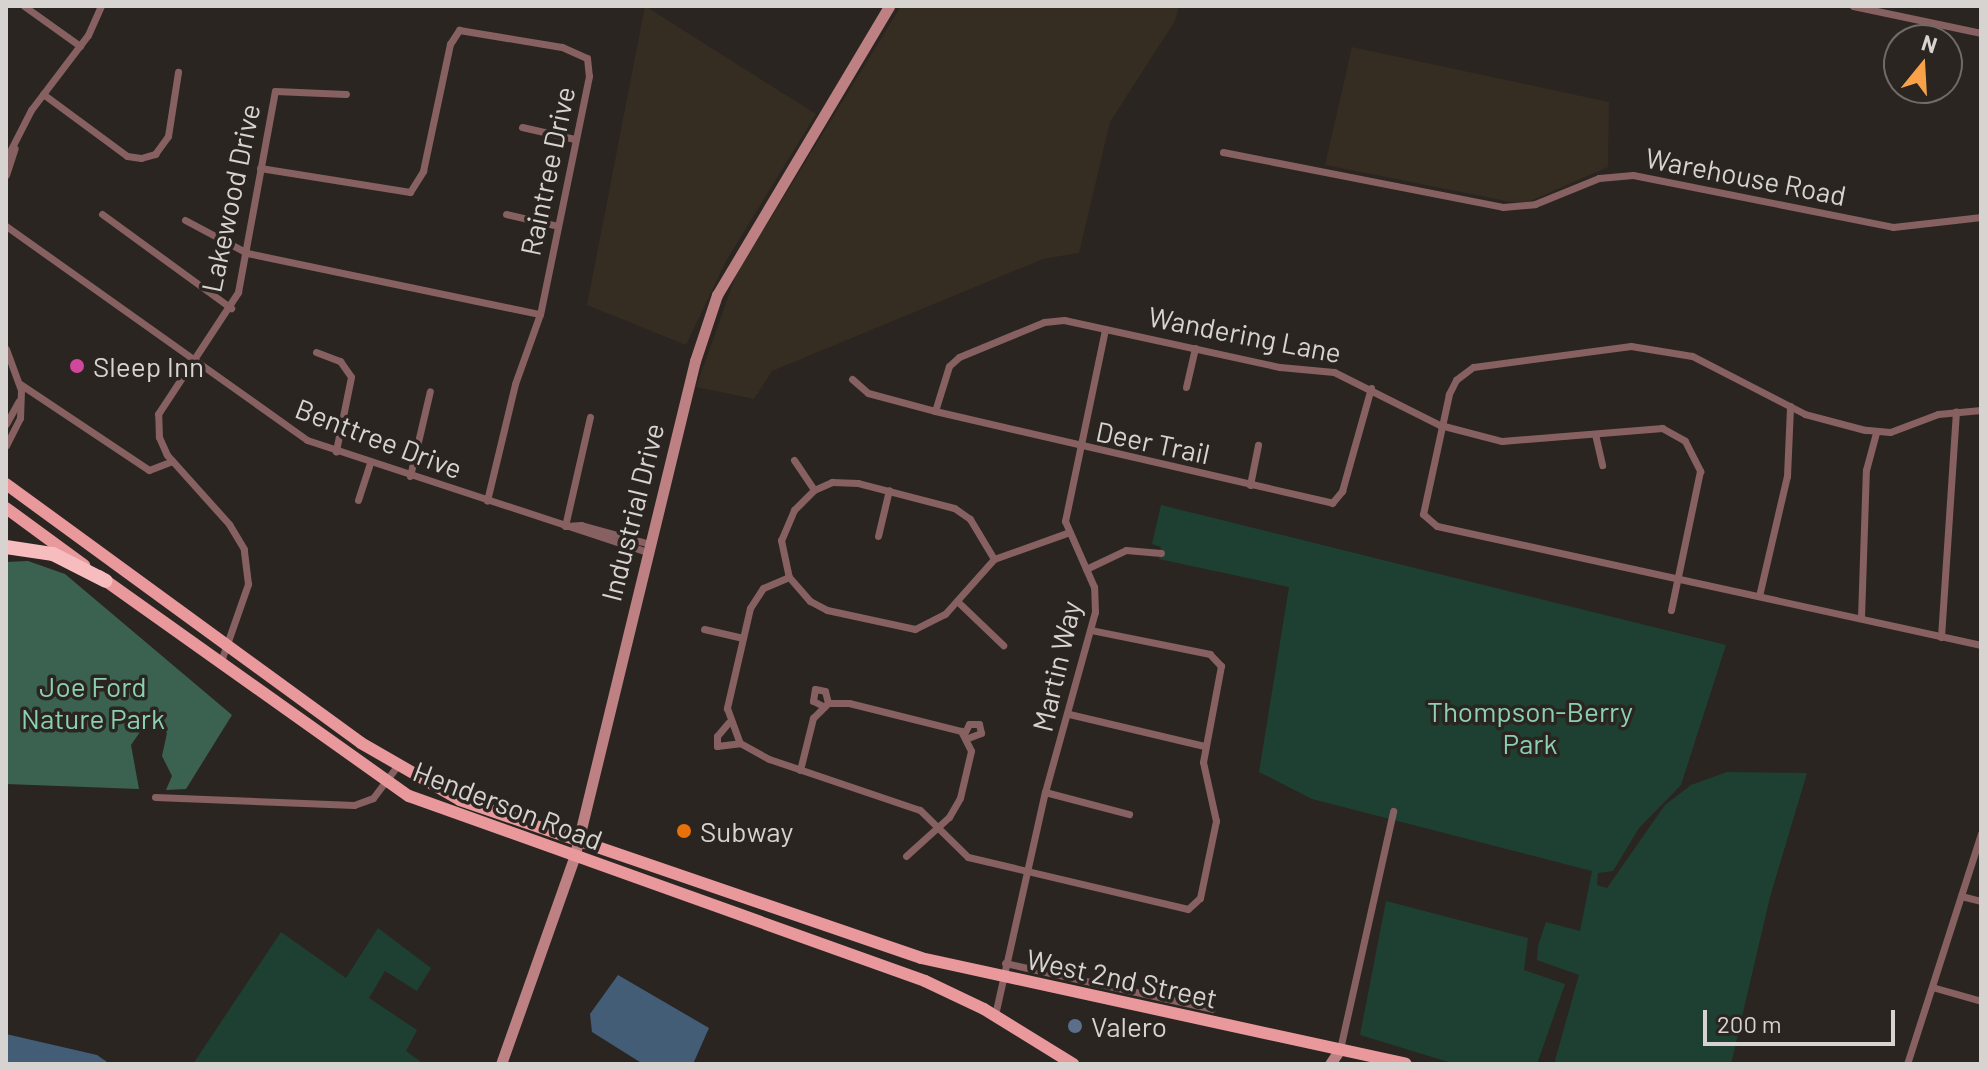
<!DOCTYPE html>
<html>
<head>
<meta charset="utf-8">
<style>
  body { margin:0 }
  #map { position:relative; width:1987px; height:1070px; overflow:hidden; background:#2a2520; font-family:Barlow,sans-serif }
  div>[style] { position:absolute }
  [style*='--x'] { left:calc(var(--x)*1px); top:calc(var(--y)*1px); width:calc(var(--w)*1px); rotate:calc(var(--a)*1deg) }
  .built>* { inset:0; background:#352c22 }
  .green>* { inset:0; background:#1e4032 }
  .forest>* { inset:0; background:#3b6250 }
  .water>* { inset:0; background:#435d77 }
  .street>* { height:7px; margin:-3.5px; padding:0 3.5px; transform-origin:3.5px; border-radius:3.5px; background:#876061 }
  .secondary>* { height:11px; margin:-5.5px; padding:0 5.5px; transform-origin:5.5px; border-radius:5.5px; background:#be8183 }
  .primary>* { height:12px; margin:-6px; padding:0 6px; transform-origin:6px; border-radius:6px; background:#e9999c }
  .highway>* { height:14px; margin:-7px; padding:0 7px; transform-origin:7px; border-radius:7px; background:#f7bdbe }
  .dots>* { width:22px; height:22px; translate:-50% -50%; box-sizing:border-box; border:4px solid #2a2520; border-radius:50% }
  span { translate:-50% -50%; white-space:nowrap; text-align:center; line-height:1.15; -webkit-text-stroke:7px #2a2520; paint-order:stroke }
  .street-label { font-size:28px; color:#d7d3d0 }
  .poi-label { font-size:28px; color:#d7d3d0 }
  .left { translate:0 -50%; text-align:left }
  .park-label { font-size:28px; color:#8bd0b1 }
  .frame { position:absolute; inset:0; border:8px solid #d7d3d0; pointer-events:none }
  .north { position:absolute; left:1883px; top:24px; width:80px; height:80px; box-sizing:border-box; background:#2a2520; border:2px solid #6f6b66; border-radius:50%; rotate:18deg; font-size:22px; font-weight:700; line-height:32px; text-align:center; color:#d7d3d0 }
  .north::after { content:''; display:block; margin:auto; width:28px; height:36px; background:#f7a248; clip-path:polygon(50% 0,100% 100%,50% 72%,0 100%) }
  .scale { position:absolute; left:1703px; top:1010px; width:192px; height:36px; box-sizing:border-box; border:4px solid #d7d3d0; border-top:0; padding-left:10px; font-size:24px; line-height:28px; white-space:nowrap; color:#d7d3d0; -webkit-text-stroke:6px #2a2520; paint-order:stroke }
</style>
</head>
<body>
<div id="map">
  <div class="built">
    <div style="clip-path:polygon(645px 6px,816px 114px,726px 261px,686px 345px,587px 305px)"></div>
    <div style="clip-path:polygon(901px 6px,1179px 6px,1175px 21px,1110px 122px,1079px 253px,1043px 259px,772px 371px,754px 399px,696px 387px,736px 275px)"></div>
    <div style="clip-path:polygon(1352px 47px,1609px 102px,1608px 167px,1528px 202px,1511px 202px,1325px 165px)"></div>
  </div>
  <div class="green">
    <div style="clip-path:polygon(1161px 505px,1726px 645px,1681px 785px,1639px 828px,1613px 871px,1598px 873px,1597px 885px,1607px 888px,1665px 805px,1691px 785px,1727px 772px,1807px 773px,1770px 897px,1731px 1064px,1554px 1064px,1579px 975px,1537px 960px,1538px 946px,1546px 922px,1580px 931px,1592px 871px,1312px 799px,1259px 772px,1289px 587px,1159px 559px,1161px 547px,1152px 544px)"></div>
    <div style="clip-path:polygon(1386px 901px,1528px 938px,1524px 970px,1565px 984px,1537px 1064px,1455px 1064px,1360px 1035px)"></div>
    <div style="clip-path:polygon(378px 928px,431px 968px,417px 991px,385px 971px,369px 998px,417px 1030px,406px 1051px,424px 1064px,193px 1064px,281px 932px,346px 978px)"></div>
  </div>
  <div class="forest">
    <div style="clip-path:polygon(28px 561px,65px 574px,232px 715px,186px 789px,166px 790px,172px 776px,162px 756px,167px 733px,149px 719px,131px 745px,139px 789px,6px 784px,6px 562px)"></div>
  </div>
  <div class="water">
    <div style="clip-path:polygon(618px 975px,709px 1028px,693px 1064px,643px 1064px,592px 1032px,590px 1014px)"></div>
    <div style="clip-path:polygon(6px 1034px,97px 1055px,110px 1064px,6px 1064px)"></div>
  </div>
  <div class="street">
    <div style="--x:24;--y:6;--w:69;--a:35.5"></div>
    <div style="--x:1853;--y:6;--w:131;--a:11.9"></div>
    <div style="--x:43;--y:94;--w:104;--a:36.4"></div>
    <div style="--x:127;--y:156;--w:14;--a:8"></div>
    <div style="--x:141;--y:158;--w:15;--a:-16"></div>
    <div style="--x:155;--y:154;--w:22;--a:-54"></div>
    <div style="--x:168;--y:136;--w:65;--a:-81.1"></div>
    <div style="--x:522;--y:127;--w:54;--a:12.8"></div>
    <div style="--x:1223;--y:152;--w:285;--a:11.1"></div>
    <div style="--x:1503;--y:207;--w:32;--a:-5"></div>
    <div style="--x:1535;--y:204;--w:69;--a:-22.1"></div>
    <div style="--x:1599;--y:178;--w:34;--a:-5"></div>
    <div style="--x:1633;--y:175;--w:265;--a:11.3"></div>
    <div style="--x:1893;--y:227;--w:89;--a:-6.5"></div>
    <div style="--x:6;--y:159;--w:55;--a:-63"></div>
    <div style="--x:31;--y:110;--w:94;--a:-52.8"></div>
    <div style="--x:88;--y:35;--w:32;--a:-66"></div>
    <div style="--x:260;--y:168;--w:152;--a:9.1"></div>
    <div style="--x:410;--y:192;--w:25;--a:-58"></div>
    <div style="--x:423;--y:171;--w:130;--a:-78"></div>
    <div style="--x:450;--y:44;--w:17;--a:-57"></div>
    <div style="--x:459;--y:30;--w:104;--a:9.4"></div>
    <div style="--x:562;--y:47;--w:27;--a:24"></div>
    <div style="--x:587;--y:58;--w:18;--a:84"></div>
    <div style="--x:589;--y:76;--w:243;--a:101.6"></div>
    <div style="--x:540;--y:314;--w:74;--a:109.7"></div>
    <div style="--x:515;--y:384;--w:120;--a:103.5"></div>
    <div style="--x:6;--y:175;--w:28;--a:-72"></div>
    <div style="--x:102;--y:214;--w:160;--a:36.1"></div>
    <div style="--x:506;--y:214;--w:53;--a:13"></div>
    <div style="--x:185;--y:220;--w:70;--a:28"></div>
    <div style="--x:247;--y:253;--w:299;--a:11.8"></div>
    <div style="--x:6;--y:226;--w:369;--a:35.4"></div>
    <div style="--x:307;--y:440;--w:358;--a:18.2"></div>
    <div style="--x:6;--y:349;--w:44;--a:69.9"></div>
    <div style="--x:21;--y:390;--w:28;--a:92"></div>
    <div style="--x:20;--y:418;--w:31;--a:117"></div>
    <div style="--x:316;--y:352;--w:26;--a:21"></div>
    <div style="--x:340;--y:361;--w:19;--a:55"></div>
    <div style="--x:351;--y:377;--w:76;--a:101.5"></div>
    <div style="--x:852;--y:379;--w:21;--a:41"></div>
    <div style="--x:868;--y:393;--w:69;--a:15"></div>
    <div style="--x:935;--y:411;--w:408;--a:13"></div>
    <div style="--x:1332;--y:503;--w:16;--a:-50"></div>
    <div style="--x:1342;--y:491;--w:107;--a:-74.3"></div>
    <div style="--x:20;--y:384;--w:155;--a:33.7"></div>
    <div style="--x:149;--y:470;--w:25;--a:-21"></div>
    <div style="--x:1186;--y:387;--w:40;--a:-77"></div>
    <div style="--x:1981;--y:410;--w:43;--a:174.7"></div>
    <div style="--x:1938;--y:414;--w:51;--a:159.4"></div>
    <div style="--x:1890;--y:432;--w:25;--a:-175"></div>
    <div style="--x:1865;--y:430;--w:62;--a:-165.1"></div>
    <div style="--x:1805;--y:414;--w:127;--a:-152.8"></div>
    <div style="--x:1692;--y:356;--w:62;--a:-170.7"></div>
    <div style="--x:1631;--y:346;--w:159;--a:172.4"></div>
    <div style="--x:1473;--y:367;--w:21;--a:143"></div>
    <div style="--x:1456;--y:380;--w:16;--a:117"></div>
    <div style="--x:1449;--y:394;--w:123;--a:102.2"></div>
    <div style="--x:1423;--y:514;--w:18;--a:41"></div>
    <div style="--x:1437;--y:526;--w:557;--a:12.34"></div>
    <div style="--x:935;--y:411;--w:47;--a:-72.7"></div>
    <div style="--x:949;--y:366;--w:13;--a:-42"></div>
    <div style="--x:959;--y:357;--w:92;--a:-22.4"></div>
    <div style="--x:1044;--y:322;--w:20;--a:-6"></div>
    <div style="--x:1064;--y:320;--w:221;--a:12.3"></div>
    <div style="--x:1280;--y:367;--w:54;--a:5.3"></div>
    <div style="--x:1334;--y:372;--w:119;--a:26.6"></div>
    <div style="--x:1440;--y:425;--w:64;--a:14.5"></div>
    <div style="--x:1502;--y:441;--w:161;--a:-4.6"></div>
    <div style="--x:1662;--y:428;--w:26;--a:29"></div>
    <div style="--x:1685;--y:441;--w:34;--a:63"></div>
    <div style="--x:1700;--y:471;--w:142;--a:101.8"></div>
    <div style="--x:6;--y:424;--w:26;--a:-61"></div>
    <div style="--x:1595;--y:434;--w:32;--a:77"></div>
    <div style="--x:794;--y:460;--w:36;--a:56"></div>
    <div style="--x:410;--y:476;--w:87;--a:-76.8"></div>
    <div style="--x:1250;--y:485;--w:41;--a:-78.7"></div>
    <div style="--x:358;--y:500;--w:39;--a:-72"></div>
    <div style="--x:565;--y:526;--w:112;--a:-77.1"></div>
    <div style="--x:566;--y:526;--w:15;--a:-4"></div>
    <div style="--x:581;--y:525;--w:72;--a:15.4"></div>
    <div style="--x:878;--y:536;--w:47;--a:-76.6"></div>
    <div style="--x:994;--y:559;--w:47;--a:-121"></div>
    <div style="--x:970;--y:519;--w:19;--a:-145"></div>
    <div style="--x:954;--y:508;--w:99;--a:-165.4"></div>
    <div style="--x:858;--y:483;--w:26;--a:-178"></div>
    <div style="--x:832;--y:482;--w:20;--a:156"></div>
    <div style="--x:814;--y:490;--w:28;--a:135"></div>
    <div style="--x:794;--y:510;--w:33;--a:113"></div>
    <div style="--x:781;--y:540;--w:38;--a:78"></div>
    <div style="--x:789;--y:577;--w:32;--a:49"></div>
    <div style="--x:810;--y:601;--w:19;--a:28"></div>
    <div style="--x:827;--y:610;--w:90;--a:12.2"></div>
    <div style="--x:915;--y:629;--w:34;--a:-27"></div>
    <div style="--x:945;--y:614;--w:74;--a:-48.3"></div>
    <div style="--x:994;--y:559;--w:77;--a:-19.6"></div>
    <div style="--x:1086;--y:569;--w:44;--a:-25.4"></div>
    <div style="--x:1126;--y:550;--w:35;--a:5"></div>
    <div style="--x:789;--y:577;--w:28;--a:157"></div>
    <div style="--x:763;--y:588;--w:24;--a:123"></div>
    <div style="--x:750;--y:608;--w:103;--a:103"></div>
    <div style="--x:727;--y:708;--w:37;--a:70"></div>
    <div style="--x:740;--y:743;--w:33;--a:29"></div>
    <div style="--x:769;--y:759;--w:159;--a:18.7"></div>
    <div style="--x:920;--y:810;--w:67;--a:44.4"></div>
    <div style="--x:968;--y:857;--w:226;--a:13.3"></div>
    <div style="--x:1188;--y:909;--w:16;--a:-43"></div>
    <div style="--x:1200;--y:898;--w:79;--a:-78.3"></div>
    <div style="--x:1216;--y:821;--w:60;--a:-102.4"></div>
    <div style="--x:1203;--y:762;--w:98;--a:-79.4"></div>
    <div style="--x:1221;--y:666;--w:16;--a:-133"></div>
    <div style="--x:1210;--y:654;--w:121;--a:-168.6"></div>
    <div style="--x:1759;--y:596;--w:123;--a:-76.9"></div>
    <div style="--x:1787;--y:476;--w:70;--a:-87.5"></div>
    <div style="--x:957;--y:601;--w:64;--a:43.7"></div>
    <div style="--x:1861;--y:618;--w:148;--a:-88.1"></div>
    <div style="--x:1866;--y:470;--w:39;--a:-75"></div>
    <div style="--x:704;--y:629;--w:40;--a:13"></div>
    <div style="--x:1941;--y:637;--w:226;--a:-86.2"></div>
    <div style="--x:220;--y:664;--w:85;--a:-70.7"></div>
    <div style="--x:248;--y:584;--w:35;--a:-97"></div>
    <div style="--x:244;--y:549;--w:29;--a:-121"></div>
    <div style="--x:229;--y:524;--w:93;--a:-131.9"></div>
    <div style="--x:167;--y:455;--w:20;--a:-114"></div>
    <div style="--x:159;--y:437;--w:23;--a:-92"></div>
    <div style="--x:158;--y:414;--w:146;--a:-56.7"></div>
    <div style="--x:238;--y:292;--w:204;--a:-79.6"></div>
    <div style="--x:275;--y:91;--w:71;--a:2.4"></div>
    <div style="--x:823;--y:706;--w:11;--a:-153"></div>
    <div style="--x:813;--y:701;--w:12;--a:-81"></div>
    <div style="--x:815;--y:689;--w:10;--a:11"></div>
    <div style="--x:825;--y:691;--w:12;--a:76"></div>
    <div style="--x:1069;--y:714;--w:139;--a:13.3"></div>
    <div style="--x:728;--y:723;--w:17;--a:130"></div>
    <div style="--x:717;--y:736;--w:10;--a:90"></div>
    <div style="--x:717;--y:746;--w:23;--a:-7"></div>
    <div style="--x:964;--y:734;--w:11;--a:-63"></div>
    <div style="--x:969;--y:724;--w:10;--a:0"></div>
    <div style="--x:979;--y:724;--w:9;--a:77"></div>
    <div style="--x:981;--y:733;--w:14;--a:159"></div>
    <div style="--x:800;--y:770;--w:54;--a:-76"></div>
    <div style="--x:813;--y:718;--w:21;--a:-45"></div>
    <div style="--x:828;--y:703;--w:21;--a:0"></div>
    <div style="--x:849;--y:703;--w:115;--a:14"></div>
    <div style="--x:961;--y:731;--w:22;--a:63"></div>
    <div style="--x:971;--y:751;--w:48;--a:103.2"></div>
    <div style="--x:960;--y:798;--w:22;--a:120"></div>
    <div style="--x:949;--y:817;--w:58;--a:137.8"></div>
    <div style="--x:1045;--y:792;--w:87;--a:14.7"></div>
    <div style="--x:155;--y:797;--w:199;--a:2.3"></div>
    <div style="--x:354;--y:805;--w:20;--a:-20"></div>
    <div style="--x:373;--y:798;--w:39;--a:-53"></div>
    <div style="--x:1961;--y:896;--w:21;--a:14"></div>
    <div style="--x:1005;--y:963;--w:212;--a:12.5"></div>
    <div style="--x:1932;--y:987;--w:51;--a:15.9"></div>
    <div style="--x:995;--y:1015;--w:229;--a:-77.4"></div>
    <div style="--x:1045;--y:792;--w:187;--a:-74.5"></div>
    <div style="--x:1095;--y:612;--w:25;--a:-92"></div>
    <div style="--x:1094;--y:587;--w:72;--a:-113.7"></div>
    <div style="--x:1065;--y:521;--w:196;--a:-78.2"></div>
    <div style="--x:1340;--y:1049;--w:244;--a:-77.4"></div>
    <div style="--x:1907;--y:1064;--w:242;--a:-72.2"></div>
  </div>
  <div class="secondary">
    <div style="--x:501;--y:1064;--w:219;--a:-70.5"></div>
    <div style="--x:574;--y:858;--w:512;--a:-76.32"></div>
    <div style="--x:695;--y:361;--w:70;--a:-71.6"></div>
    <div style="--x:717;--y:295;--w:336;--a:-59.2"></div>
    <div style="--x:1330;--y:1064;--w:18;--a:-56"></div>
  </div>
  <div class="primary">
    <div style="--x:6;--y:484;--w:439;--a:36.1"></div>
    <div style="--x:361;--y:743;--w:114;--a:29.9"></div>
    <div style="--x:460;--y:800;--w:487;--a:18.9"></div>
    <div style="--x:921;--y:958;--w:496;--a:12.3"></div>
    <div style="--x:6;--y:508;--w:97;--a:36.2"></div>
    <div style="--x:99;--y:576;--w:380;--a:35.4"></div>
    <div style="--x:409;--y:796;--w:548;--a:19.72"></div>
    <div style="--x:925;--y:981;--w:65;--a:25.4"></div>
    <div style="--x:984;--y:1009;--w:105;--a:31.7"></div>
  </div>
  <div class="highway">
    <div style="--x:6;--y:547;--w:48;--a:8.5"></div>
    <div style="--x:53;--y:554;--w:59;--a:27"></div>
  </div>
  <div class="dots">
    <div style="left:77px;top:366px;background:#d1479c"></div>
    <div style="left:684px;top:831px;background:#e8710a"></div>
    <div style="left:1075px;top:1026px;background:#5c6f8a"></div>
  </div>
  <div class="street-label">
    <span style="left:547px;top:171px;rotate:-78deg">Raintree Drive</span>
    <span style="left:1746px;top:176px;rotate:11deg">Warehouse Road</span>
    <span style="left:230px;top:198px;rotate:-78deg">Lakewood Drive</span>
    <span style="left:1245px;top:334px;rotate:11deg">Wandering Lane</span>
    <span style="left:379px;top:438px;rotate:21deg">Benttree Drive</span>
    <span style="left:1153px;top:442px;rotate:12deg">Deer Trail</span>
    <span style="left:632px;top:512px;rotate:-76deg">Industrial Drive</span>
    <span style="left:1056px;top:666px;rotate:-77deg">Martin Way</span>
    <span style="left:508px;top:805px;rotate:21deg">Henderson Road</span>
    <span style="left:1122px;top:978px;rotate:12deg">West 2nd Street</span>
  </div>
  <div class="poi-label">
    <span class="left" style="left:93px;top:366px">Sleep Inn</span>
    <span class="left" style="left:700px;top:831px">Subway</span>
    <span class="left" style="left:1091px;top:1026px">Valero</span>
  </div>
  <div class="park-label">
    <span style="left:93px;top:702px">Joe Ford<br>Nature Park</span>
    <span style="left:1530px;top:727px">Thompson-Berry<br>Park</span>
  </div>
  <div class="frame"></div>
  <div class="north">N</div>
  <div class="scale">200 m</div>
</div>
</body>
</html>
